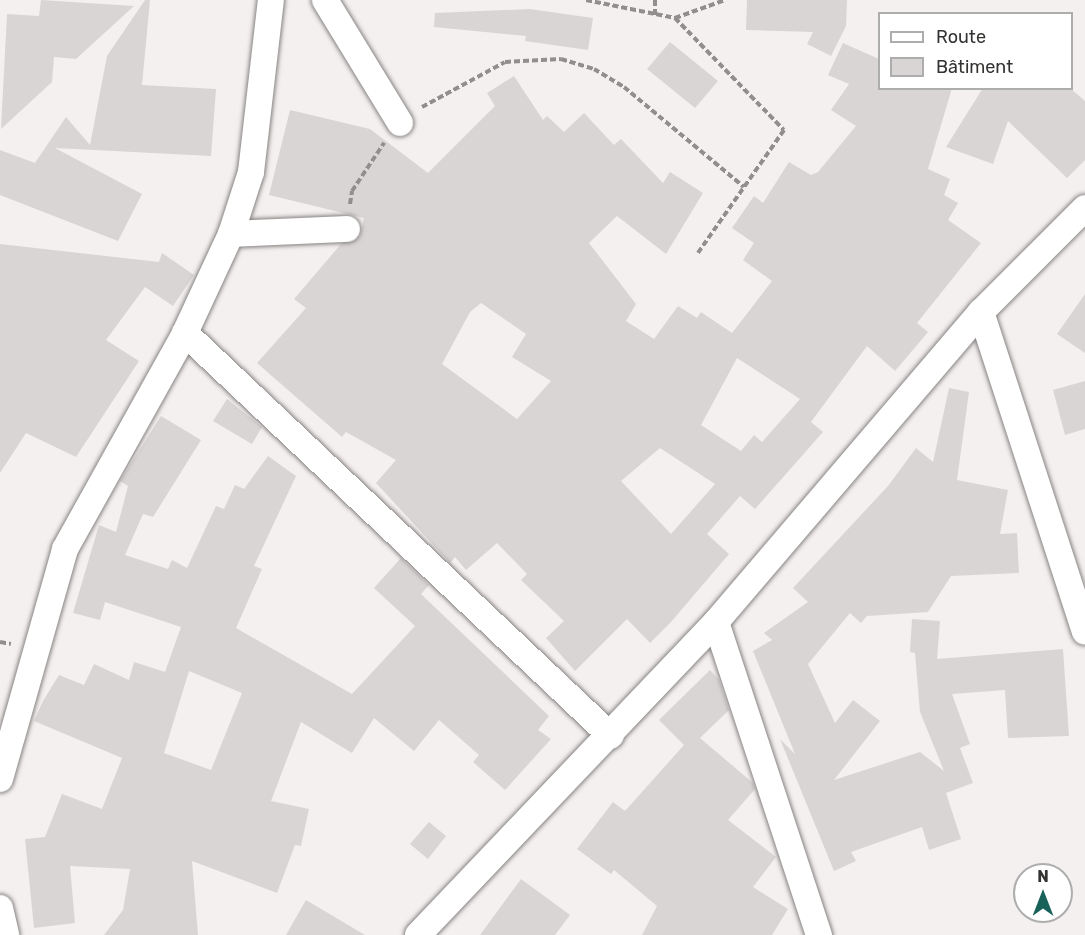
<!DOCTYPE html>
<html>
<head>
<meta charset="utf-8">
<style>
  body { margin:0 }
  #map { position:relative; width:1085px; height:935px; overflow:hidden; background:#f4f0ef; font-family:Rubik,sans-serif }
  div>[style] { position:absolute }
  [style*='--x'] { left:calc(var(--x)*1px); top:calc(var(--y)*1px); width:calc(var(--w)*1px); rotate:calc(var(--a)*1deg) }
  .building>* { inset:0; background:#d9d5d4 }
  .path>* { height:4px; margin-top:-2px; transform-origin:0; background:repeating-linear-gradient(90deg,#918f8e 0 6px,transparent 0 9px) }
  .roads { filter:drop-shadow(0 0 2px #878483) drop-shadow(0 0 2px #878483) }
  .street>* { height:26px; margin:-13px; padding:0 13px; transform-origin:13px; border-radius:13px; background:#fff }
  span { translate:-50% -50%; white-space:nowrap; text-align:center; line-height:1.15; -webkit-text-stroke:4.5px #fff; paint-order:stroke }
  .legend { position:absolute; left:878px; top:12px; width:195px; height:78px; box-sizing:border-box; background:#fff; border:2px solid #aeadad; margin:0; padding:8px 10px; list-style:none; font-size:18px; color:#343332 }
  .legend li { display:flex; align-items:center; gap:12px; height:30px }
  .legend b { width:30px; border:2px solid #aeadad }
  .north { position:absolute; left:1013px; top:863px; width:60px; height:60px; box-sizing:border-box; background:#fff; border:2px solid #aeadad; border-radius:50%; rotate:0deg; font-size:16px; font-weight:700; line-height:24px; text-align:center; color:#343332 }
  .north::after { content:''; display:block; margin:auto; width:21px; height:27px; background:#186259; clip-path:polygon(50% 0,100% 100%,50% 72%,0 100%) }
</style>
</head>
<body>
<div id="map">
  <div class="building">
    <div style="clip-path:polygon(41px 0,134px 6px,76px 59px,54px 57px,52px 82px,1px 129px,7px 14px,39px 16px)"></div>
    <div style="clip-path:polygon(145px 0,150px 0,142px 85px,216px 89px,211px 156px,55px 148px,142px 194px,118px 241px,0 195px,0 150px,35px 163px,66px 117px,90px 145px,107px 56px)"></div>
    <div style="clip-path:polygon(747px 0,847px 0,846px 26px,831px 56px,807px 44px,813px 32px,746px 30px)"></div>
    <div style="clip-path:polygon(530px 9px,593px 18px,588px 50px,525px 41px,526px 36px,434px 27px,435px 13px)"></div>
    <div style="clip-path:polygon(670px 42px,718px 81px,695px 108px,647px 69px)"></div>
    <div style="clip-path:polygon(evenodd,843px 43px,879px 59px,879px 88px,952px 88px,928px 169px,950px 179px,944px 195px,958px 203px,948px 220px,981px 243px,917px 323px,928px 332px,895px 371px,867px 346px,811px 422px,823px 432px,755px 509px,740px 496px,707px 534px,729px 554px,671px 622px,650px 643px,627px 619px,575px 671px,546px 638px,564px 621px,521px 580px,527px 574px,497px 543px,466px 570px,455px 557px,450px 563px,376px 483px,396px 460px,346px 432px,342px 437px,257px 363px,306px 308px,294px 299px,341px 244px,360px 236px,364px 218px,269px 195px,290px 110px,370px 129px,428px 173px,495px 106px,487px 93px,514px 76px,543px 120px,547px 116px,564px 132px,584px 113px,614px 145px,621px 139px,663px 183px,670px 172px,703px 193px,666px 254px,617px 216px,589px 243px,636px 304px,626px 321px,654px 339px,678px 306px,697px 318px,701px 312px,732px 333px,772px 281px,743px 260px,754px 243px,732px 228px,754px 196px,763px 203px,789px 162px,811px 175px,818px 172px,856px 126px,831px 110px,849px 84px,828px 75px,843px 43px,481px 303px,526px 334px,512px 357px,551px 381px,517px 419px,442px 364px,470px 312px,481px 303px,843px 43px,737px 358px,800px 399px,762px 442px,754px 435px,741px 451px,701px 425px,737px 358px,843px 43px,660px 448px,715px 484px,671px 534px,621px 481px,660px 448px)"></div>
    <div style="clip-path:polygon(983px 88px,1070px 88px,1085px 101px,1085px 160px,1067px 178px,1008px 121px,993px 164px,946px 147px)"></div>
    <div style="clip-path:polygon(0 244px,159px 262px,162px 253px,194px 275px,173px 306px,145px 287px,106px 340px,139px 361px,76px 457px,26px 433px,0 473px)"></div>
    <div style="clip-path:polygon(1085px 294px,1085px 353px,1057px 334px)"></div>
    <div style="clip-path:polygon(1085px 381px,1085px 429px,1065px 435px,1053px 390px)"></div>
    <div style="clip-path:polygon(949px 388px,969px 392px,957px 480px,1008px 490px,1000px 534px,1017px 533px,1019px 573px,951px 576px,928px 612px,867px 616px,861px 623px,850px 613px,808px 664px,835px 723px,853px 700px,880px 721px,834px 780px,920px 752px,944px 771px,920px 712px,915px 653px,910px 652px,912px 619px,940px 621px,937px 659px,1063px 649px,1069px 736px,1008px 738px,1005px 690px,952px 694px,970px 744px,960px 748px,973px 783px,946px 793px,961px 839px,929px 850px,922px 827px,851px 852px,856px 861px,834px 871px,780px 739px,795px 754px,753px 651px,772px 640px,764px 633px,808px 602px,793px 588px,888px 486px,916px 448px,933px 462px)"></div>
    <div style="clip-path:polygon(227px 399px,262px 427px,252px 444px,213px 421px)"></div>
    <div style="clip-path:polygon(evenodd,161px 416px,201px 440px,153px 517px,143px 514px,125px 555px,168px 569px,172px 560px,187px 568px,216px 506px,224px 509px,235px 485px,244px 489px,268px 456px,296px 476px,254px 566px,262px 569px,236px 628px,352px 694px,415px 626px,374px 588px,401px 558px,429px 585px,421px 594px,549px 716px,538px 730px,551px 739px,505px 790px,473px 762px,479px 755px,439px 720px,414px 751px,374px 718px,352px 753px,301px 722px,271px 801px,309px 809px,301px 846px,295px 845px,277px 893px,192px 861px,198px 935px,104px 935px,123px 910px,130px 869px,70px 866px,75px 923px,34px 928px,25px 839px,45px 837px,62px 794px,102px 809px,122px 758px,34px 721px,43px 701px,59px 675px,84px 685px,94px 664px,129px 680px,134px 662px,165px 672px,181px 627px,105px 602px,100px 620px,73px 613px,99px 525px,116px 532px,128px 486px,120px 481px,161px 416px,189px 671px,242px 693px,211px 770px,164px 753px,189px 671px)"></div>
    <div style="clip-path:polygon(710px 670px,719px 680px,729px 710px,700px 738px,753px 783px,755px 789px,728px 820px,776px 857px,753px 887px,788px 909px,772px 935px,642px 935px,657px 906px,614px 870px,611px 874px,577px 849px,613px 802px,625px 811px,684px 745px,659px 720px)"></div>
    <div style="clip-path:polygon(429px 822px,446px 836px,428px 859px,410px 844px)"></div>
    <div style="clip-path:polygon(521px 879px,570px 915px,555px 935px,480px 935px)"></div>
    <div style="clip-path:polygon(306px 900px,365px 935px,286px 935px)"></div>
  </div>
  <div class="path">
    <div style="--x:586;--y:0;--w:91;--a:11.4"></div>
    <div style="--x:675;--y:18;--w:53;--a:-19.8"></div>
    <div style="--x:655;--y:0;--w:16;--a:90"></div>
    <div style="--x:675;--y:18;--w:156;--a:45.8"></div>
    <div style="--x:784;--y:130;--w:150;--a:125"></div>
    <div style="--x:422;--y:107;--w:94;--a:-28.5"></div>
    <div style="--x:505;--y:62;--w:56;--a:-3.1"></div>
    <div style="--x:561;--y:59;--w:34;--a:17"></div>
    <div style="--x:594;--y:69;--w:35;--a:31"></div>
    <div style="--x:624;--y:87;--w:156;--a:39.8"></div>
    <div style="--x:350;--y:204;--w:13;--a:-81"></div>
    <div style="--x:352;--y:191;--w:58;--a:-56.3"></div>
    <div style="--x:0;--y:642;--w:11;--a:10"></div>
  </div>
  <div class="roads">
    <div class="street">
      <div style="--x:325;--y:0;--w:144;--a:58.6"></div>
      <div style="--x:231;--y:234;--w:116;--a:-2.5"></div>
      <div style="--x:981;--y:312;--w:336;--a:72"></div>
      <div style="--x:185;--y:333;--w:586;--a:43.41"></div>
      <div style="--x:716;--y:622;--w:330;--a:71.8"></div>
      <div style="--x:0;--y:779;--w:239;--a:-74.2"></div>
      <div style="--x:65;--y:549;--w:247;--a:-60.9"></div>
      <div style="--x:185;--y:333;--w:109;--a:-65.1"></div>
      <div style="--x:231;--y:234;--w:65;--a:-72.1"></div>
      <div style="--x:251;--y:172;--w:173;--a:-83.4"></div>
      <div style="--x:0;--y:908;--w:28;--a:77"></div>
      <div style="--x:418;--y:935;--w:432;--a:-46.4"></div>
      <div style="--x:716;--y:622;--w:408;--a:-49.5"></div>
      <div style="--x:981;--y:312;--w:147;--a:-45"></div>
    </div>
  </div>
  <ul class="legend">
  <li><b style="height:8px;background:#fff"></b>Route</li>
  <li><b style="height:16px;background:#d9d5d4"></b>Bâtiment</li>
  </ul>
  <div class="north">N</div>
</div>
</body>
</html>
